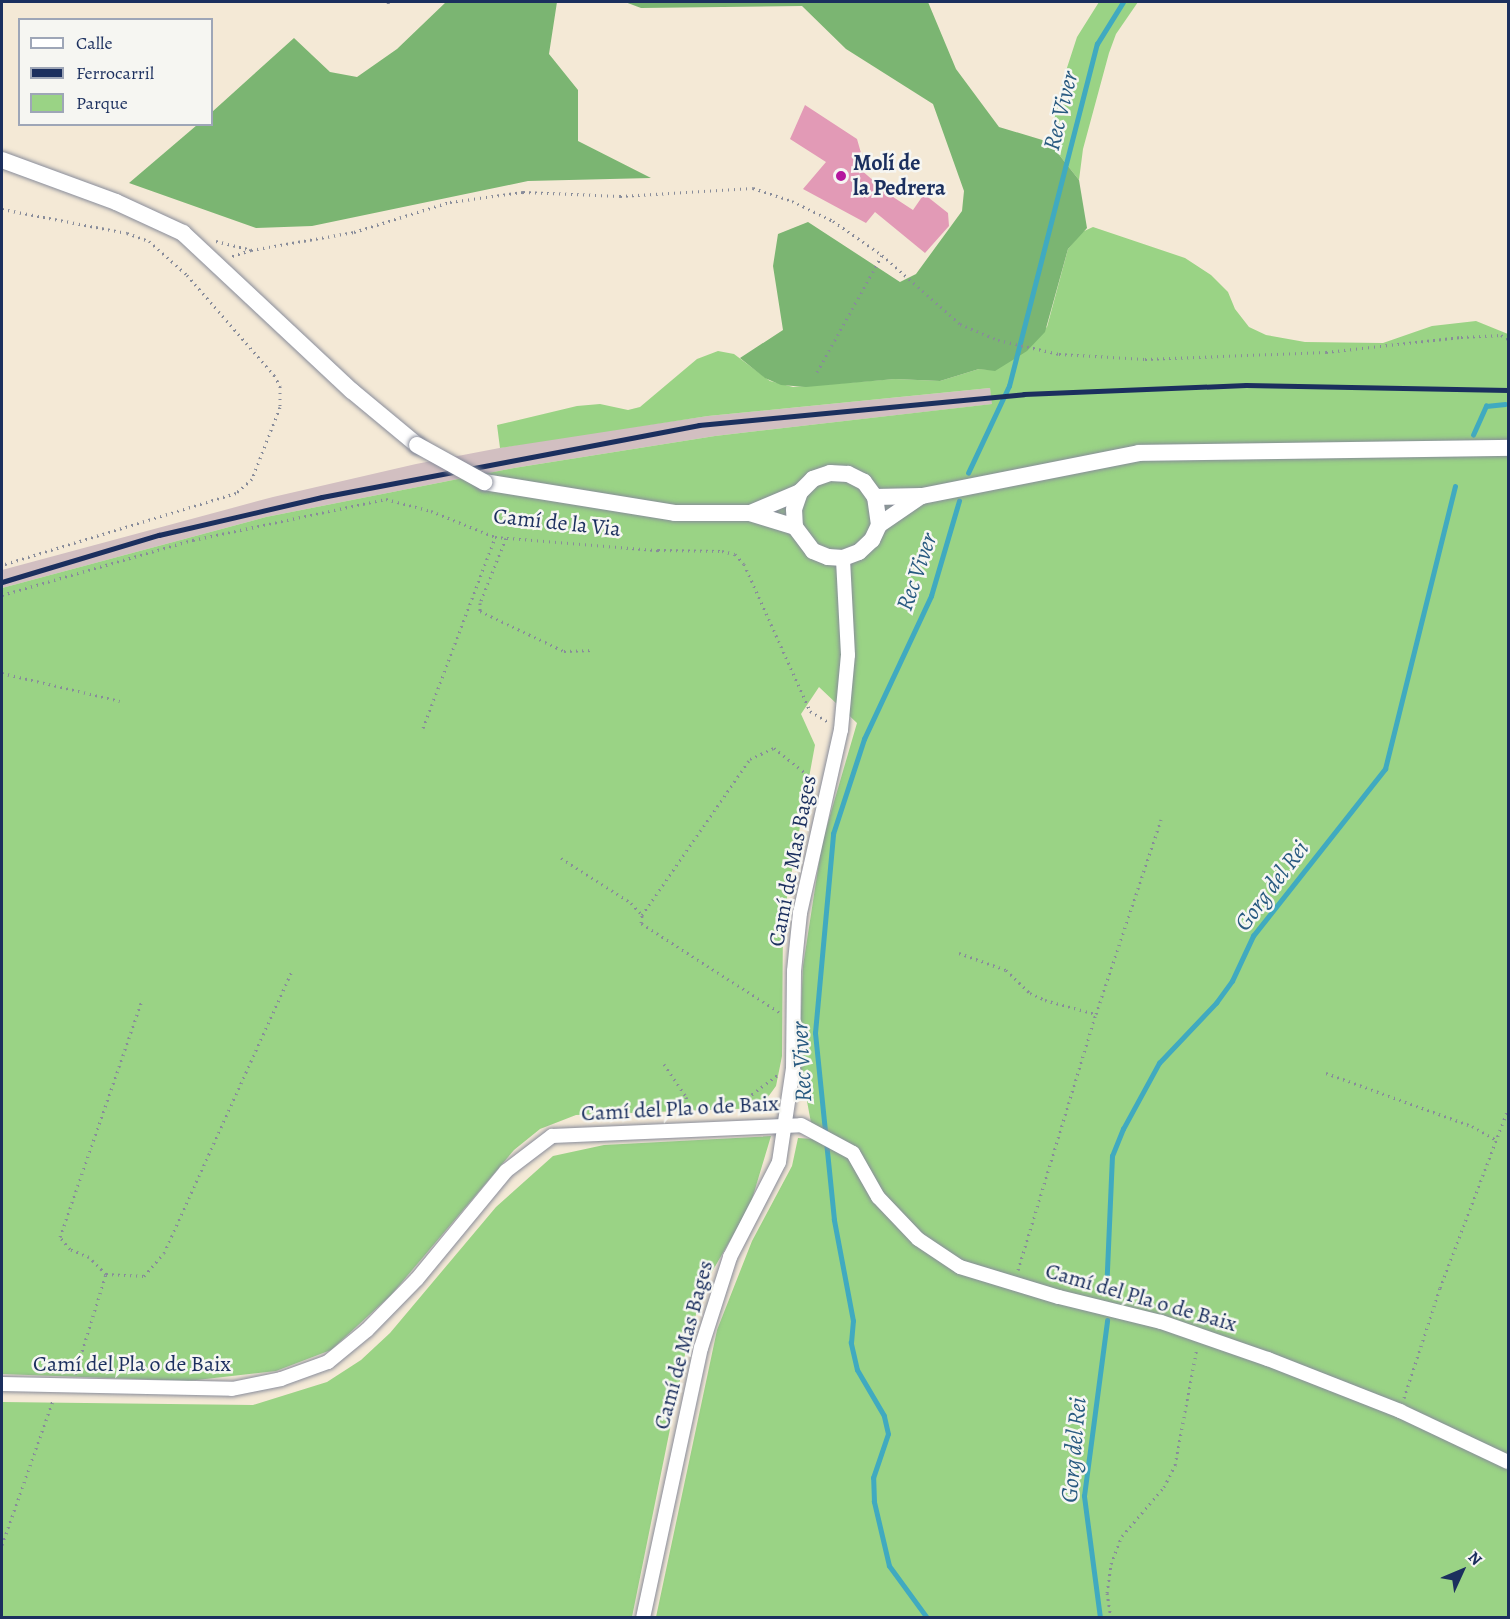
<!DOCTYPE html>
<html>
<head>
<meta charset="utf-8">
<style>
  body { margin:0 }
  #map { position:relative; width:1510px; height:1619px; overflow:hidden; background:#f4e9d6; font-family:Alegreya,serif }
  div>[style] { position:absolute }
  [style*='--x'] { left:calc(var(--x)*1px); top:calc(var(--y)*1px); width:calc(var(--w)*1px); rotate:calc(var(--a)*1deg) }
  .industrial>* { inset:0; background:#d2bfc1 }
  .green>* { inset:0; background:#9ad385 }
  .forest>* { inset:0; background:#7bb572 }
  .stream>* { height:4.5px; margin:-2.25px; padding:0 2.25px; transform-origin:2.25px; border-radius:2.25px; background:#40aac0 }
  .building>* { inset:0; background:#e29ab6 }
  .path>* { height:3px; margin-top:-1.5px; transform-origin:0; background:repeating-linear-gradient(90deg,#888c9a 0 1.5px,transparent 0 6px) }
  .roads { filter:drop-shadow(0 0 2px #888c9a) drop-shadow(0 0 2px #888c9a) }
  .minor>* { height:14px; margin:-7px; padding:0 7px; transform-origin:7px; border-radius:7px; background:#fff }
  .tertiary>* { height:16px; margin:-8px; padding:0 8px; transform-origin:8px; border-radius:8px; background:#fff }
  .rail>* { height:4.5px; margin:-2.25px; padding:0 2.25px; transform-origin:2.25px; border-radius:2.25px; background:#1b2f5e }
  .bridges { filter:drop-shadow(0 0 2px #888c9a) drop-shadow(0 0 2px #888c9a) }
  .tertiary-bridge>* { height:16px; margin:-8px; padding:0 8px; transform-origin:8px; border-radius:8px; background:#fff }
  .dots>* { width:16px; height:16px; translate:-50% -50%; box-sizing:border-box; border:3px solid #f6f6f2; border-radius:50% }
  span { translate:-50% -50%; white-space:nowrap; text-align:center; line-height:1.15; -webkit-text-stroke:5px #f6f6f2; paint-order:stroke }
  .poi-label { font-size:22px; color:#1b2f5e; font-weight:700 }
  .left { translate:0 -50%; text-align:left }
  .street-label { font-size:22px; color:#1b2f5e }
  .water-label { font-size:24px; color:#285a80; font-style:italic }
  .frame { position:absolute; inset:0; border:3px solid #1b2f5e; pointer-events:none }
  .legend { position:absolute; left:18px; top:18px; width:195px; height:108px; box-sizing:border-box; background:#f6f6f2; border:2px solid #9ea6b7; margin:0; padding:8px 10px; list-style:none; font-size:18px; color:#1b2f5e }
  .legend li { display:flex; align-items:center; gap:12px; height:30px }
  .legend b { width:30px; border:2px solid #9ea6b7 }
  .north { position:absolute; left:1432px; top:1541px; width:60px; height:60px; -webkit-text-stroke:4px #f6f6f2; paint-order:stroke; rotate:46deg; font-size:16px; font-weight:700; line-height:24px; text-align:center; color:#1b2f5e }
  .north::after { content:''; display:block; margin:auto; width:21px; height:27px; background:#1b2f5e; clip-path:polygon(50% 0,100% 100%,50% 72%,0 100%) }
</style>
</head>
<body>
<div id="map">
  <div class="industrial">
    <div style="clip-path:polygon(990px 388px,993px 404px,715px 436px,514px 468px,266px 517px,2px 588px,2px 570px,273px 497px,416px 464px,542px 440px,708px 416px)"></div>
  </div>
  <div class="green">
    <div style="clip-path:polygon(1099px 2px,1138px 2px,1116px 34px,1109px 53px,1083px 149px,1079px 180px,1049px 142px,1063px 80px,1077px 37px)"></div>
    <div style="clip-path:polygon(1093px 227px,1185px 258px,1211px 275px,1228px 292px,1235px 309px,1249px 327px,1266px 335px,1305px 342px,1383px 343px,1432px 326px,1476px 321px,1508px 334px,1508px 1617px,656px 1617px,717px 1330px,752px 1241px,792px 1166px,798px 1138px,814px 1139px,799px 1058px,803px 966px,822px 843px,857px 723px,819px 687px,801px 714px,815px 745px,783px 919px,782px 1056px,776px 1086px,760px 1108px,576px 1115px,540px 1129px,514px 1150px,391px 1295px,331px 1350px,276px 1371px,188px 1381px,2px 1374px,2px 588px,266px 517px,514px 468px,715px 436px,992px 404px,990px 388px,708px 416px,500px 448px,497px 425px,577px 406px,600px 404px,628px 410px,640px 407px,697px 359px,718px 351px,734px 354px,770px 381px,793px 387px,895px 379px,940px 381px,979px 369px,995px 370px,1047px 327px,1068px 249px,1082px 232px)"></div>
    <div style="clip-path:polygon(771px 1136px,750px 1206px,709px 1277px,689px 1335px,632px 1617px,2px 1617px,2px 1402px,253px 1405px,327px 1382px,361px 1360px,390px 1333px,496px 1207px,553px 1156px,604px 1145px)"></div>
  </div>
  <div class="forest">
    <div style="clip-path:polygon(446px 2px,557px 2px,549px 54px,578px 90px,578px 141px,651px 178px,528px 181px,312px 226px,256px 228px,129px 183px,197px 125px,212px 124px,212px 112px,294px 38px,330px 72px,357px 77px,397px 49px)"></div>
    <div style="clip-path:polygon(625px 2px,928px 2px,956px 69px,999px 127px,1049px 142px,1079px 180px,1087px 228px,1068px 249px,1045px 332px,1027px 351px,995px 371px,979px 369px,940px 381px,895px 379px,806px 387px,781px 385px,765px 378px,740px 358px,783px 330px,773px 266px,778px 234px,808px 222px,900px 282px,916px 274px,962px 211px,964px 191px,933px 104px,846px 49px,802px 6px,641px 8px)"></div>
  </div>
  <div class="stream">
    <div style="--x:1473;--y:435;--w:32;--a:-66"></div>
    <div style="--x:1486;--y:406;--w:19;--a:-6"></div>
    <div style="--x:968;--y:473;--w:96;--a:-64.8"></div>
    <div style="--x:1009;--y:386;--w:353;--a:-75.6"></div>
    <div style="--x:1097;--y:44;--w:49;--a:-58.2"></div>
    <div style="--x:1106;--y:1293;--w:137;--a:-87.5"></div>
    <div style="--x:1112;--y:1156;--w:29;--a:-68"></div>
    <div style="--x:1123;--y:1129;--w:75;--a:-61.4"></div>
    <div style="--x:1159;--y:1063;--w:83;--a:-46.5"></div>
    <div style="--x:1216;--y:1003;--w:27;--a:-54"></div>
    <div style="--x:1232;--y:981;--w:50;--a:-65"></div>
    <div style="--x:1253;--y:936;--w:213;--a:-51.7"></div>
    <div style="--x:1385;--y:769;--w:291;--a:-76.1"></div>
    <div style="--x:927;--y:1618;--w:64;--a:-126.2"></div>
    <div style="--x:889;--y:1566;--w:66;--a:-103.2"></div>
    <div style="--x:874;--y:1502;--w:24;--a:-92"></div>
    <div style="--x:873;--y:1478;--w:46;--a:-71.2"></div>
    <div style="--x:888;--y:1434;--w:18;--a:-103"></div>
    <div style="--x:884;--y:1416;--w:53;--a:-120.4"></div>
    <div style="--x:857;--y:1370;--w:28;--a:-103"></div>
    <div style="--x:851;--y:1343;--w:22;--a:-85"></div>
    <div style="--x:853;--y:1321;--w:103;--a:-100.7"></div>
    <div style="--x:834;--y:1220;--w:188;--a:-95.8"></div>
    <div style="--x:815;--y:1033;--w:200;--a:-84.8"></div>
    <div style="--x:833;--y:834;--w:100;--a:-71.9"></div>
    <div style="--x:864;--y:739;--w:158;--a:-64.9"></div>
    <div style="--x:931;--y:596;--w:99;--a:-73.6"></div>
    <div style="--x:1100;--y:1618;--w:123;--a:-97.5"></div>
    <div style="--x:1084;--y:1496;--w:177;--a:-82.5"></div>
  </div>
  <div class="building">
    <div style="clip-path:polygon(805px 105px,857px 139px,861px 153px,853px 163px,890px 195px,913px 210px,924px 194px,948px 213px,949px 226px,925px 253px,875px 212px,866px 223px,803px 189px,826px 162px,790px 139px)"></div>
  </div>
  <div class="path">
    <div style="--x:388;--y:2;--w:4;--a:76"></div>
    <div style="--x:2;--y:209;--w:127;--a:10.9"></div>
    <div style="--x:127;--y:233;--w:23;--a:20"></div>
    <div style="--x:149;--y:241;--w:51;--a:41.8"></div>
    <div style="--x:187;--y:275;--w:133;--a:49"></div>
    <div style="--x:274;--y:375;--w:13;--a:61"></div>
    <div style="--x:280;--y:386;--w:21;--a:90"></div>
    <div style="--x:280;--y:407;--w:77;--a:111.3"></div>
    <div style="--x:252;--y:479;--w:21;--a:139"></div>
    <div style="--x:236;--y:493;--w:245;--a:162.9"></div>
    <div style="--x:216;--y:241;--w:36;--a:14"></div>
    <div style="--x:251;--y:250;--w:23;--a:162"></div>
    <div style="--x:251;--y:250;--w:105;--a:-9.9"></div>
    <div style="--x:354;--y:232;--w:101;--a:-17.4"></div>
    <div style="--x:450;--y:202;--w:74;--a:-7.8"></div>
    <div style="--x:523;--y:192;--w:97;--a:2.4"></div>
    <div style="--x:620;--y:196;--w:133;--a:-3.4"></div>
    <div style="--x:753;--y:188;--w:41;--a:18.4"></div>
    <div style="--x:792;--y:201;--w:46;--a:26"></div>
    <div style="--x:833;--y:221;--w:60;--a:34.8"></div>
    <div style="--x:882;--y:255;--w:104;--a:41.5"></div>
    <div style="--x:960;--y:324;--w:41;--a:22.8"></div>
    <div style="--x:998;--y:340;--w:63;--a:12.9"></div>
    <div style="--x:1059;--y:354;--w:86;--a:3.3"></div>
    <div style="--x:1145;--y:359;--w:181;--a:-2.2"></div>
    <div style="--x:1326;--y:352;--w:136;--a:-6.3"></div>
    <div style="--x:1461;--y:337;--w:40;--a:-2.9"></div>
    <div style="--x:1501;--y:335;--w:8;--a:30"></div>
    <div style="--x:817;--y:372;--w:134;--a:-60.9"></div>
    <div style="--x:506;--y:538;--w:70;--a:111.8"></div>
    <div style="--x:480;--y:603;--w:8;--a:90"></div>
    <div style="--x:480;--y:611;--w:93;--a:25.5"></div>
    <div style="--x:564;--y:651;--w:29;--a:-2"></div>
    <div style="--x:2;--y:595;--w:199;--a:-16.1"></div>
    <div style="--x:193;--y:540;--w:197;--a:-12"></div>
    <div style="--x:386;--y:499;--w:47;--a:14.9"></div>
    <div style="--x:431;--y:511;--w:69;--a:22.1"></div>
    <div style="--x:495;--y:537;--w:164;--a:4.6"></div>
    <div style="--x:658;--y:550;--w:64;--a:0.9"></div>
    <div style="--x:722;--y:551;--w:13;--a:13"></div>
    <div style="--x:735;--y:554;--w:13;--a:48"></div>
    <div style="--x:744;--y:564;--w:161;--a:65.8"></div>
    <div style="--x:810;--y:711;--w:21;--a:31"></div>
    <div style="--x:2;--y:673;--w:121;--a:13.3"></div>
    <div style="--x:423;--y:728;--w:204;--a:-69.3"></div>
    <div style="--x:561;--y:858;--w:83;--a:32.7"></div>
    <div style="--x:631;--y:903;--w:16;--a:47"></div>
    <div style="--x:959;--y:953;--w:50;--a:19.9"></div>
    <div style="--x:1006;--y:970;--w:33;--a:44"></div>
    <div style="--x:1030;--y:993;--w:17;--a:25"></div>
    <div style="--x:1045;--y:1000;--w:53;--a:15.4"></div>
    <div style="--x:779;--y:1012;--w:164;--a:-147.2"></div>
    <div style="--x:641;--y:923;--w:8;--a:-83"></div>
    <div style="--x:642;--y:915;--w:190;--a:-55.3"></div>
    <div style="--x:750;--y:759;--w:26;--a:-25"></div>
    <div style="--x:774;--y:748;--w:50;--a:38.5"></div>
    <div style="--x:813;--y:779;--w:5;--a:79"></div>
    <div style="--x:664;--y:1064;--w:40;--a:56"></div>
    <div style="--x:686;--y:1097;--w:20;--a:75"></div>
    <div style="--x:1326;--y:1073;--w:155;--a:20"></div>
    <div style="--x:1472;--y:1126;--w:28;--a:30"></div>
    <div style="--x:747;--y:1098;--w:39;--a:-37"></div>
    <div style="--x:1018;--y:1270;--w:268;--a:-73.1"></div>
    <div style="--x:1096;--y:1014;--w:205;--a:-71.5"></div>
    <div style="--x:106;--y:1274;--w:38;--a:3"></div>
    <div style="--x:144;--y:1276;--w:30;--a:-49"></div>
    <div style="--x:164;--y:1253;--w:310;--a:-65.6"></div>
    <div style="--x:75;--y:1374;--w:105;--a:-72.8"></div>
    <div style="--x:106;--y:1274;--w:24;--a:-135"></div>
    <div style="--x:89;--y:1257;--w:21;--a:-157"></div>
    <div style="--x:70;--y:1249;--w:16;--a:-130"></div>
    <div style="--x:60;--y:1237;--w:251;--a:-70.9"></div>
    <div style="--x:1404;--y:1398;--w:116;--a:-71.9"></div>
    <div style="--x:1440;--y:1288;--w:191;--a:-69.2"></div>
    <div style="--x:2;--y:1545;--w:154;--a:-70.6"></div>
    <div style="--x:1111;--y:1618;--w:25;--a:-99"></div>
    <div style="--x:1107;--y:1593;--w:29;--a:-82"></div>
    <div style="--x:1111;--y:1564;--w:30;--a:-69"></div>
    <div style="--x:1122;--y:1536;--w:65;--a:-49.4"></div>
    <div style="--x:1164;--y:1487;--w:25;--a:-63"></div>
    <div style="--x:1175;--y:1465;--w:119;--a:-79.4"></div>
  </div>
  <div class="roads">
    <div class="minor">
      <div style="--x:2;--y:1384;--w:230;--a:1.2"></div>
      <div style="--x:232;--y:1389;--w:50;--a:-11.5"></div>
      <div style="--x:281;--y:1379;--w:50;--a:-19.9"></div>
      <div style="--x:328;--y:1362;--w:50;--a:-39.4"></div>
      <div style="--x:367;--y:1330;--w:71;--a:-45.6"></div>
      <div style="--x:417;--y:1279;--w:140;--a:-50.5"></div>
      <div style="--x:506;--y:1171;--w:58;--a:-37.3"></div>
      <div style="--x:552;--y:1136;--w:249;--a:-2.5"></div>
      <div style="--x:801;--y:1125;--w:59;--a:28.3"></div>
      <div style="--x:853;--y:1153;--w:51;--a:60.4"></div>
      <div style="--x:878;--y:1197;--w:58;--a:46.4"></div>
      <div style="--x:918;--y:1239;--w:50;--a:33.7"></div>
      <div style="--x:960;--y:1267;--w:103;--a:16.9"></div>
      <div style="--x:1059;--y:1297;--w:105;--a:13.8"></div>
      <div style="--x:1161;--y:1322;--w:113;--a:19.1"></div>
      <div style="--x:1268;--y:1359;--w:142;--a:21.5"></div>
      <div style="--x:1400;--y:1411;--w:119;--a:25.3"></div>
      <div style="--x:643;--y:1618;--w:276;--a:-77.9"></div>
      <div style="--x:701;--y:1348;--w:96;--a:-72.3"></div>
      <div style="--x:730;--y:1257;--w:107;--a:-62.7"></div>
      <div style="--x:779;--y:1162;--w:95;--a:-81.5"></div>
      <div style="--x:793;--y:1068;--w:97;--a:-89.4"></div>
      <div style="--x:794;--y:971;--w:58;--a:-84.1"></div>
      <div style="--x:800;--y:913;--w:188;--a:-77.4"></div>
      <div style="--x:841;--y:730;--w:75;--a:-84.7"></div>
      <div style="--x:848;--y:655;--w:97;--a:-93"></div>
    </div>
    <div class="tertiary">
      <div style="--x:2;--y:160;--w:121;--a:20.2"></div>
      <div style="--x:116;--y:202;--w:74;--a:24.8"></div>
      <div style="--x:183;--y:233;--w:231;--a:43.1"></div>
      <div style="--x:352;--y:391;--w:85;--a:39.7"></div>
      <div style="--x:484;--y:482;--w:193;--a:9.2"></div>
      <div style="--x:675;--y:513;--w:75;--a:0"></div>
      <div style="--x:750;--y:513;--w:47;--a:17.3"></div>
      <div style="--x:795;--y:527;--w:30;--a:53"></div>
      <div style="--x:813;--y:551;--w:16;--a:22"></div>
      <div style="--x:828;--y:557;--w:15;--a:4"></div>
      <div style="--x:843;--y:558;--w:17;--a:-21"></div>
      <div style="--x:859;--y:552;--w:18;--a:-43"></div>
      <div style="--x:872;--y:540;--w:17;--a:-65"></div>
      <div style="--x:879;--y:525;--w:28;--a:-98"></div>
      <div style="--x:875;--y:497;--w:19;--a:-126"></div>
      <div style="--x:864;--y:482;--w:18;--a:-153"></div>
      <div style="--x:848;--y:474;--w:18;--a:-177"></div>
      <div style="--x:830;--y:473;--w:18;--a:161"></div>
      <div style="--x:813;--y:479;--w:18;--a:135"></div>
      <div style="--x:800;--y:492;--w:18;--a:109"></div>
      <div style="--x:794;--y:509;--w:18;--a:87"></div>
      <div style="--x:875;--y:497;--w:47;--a:-1.2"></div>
      <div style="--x:922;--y:496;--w:221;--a:-11.2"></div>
      <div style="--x:1139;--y:453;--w:369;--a:-0.8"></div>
      <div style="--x:750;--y:513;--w:54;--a:-22.8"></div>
      <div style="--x:879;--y:525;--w:51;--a:-34.6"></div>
    </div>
  </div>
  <div class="rail">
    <div style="--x:2;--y:582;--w:164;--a:-16.7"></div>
    <div style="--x:159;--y:535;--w:167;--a:-13.1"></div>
    <div style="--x:322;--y:497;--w:384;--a:-10.8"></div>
    <div style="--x:699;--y:425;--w:326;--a:-5.4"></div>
    <div style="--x:1024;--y:394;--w:222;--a:-2.3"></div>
    <div style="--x:1246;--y:385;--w:262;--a:1.1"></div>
  </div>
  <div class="bridges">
    <div class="tertiary-bridge">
      <div style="--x:417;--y:445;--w:77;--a:28.9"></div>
    </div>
  </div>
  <div class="dots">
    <div style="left:841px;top:176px;background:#b5179e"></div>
  </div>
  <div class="poi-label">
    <span class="left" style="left:853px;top:176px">Molí de<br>la Pedrera</span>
  </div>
  <div class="street-label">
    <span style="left:557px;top:523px;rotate:6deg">Camí de la Via</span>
    <span style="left:793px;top:861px;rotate:-79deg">Camí de Mas Bages</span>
    <span style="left:680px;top:1109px;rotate:-3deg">Camí del Pla o de Baix</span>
    <span style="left:1141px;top:1298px;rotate:16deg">Camí del Pla o de Baix</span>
    <span style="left:684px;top:1345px;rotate:-75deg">Camí de Mas Bages</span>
    <span style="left:132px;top:1365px">Camí del Pla o de Baix</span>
  </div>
  <div class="water-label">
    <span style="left:1061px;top:111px;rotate:-76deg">Rec Viver</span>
    <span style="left:917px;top:572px;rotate:-71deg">Rec Viver</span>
    <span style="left:1272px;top:886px;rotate:-53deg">Gorg del Rei</span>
    <span style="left:802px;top:1062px;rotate:-93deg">Rec Viver</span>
    <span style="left:1074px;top:1450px;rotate:-85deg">Gorg del Rei</span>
  </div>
  <div class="frame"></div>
  <ul class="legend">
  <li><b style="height:8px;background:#fff"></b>Calle</li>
  <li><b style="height:8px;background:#1b2f5e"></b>Ferrocarril</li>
  <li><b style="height:16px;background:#9ad385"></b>Parque</li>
  </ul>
  <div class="north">N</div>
</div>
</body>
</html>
